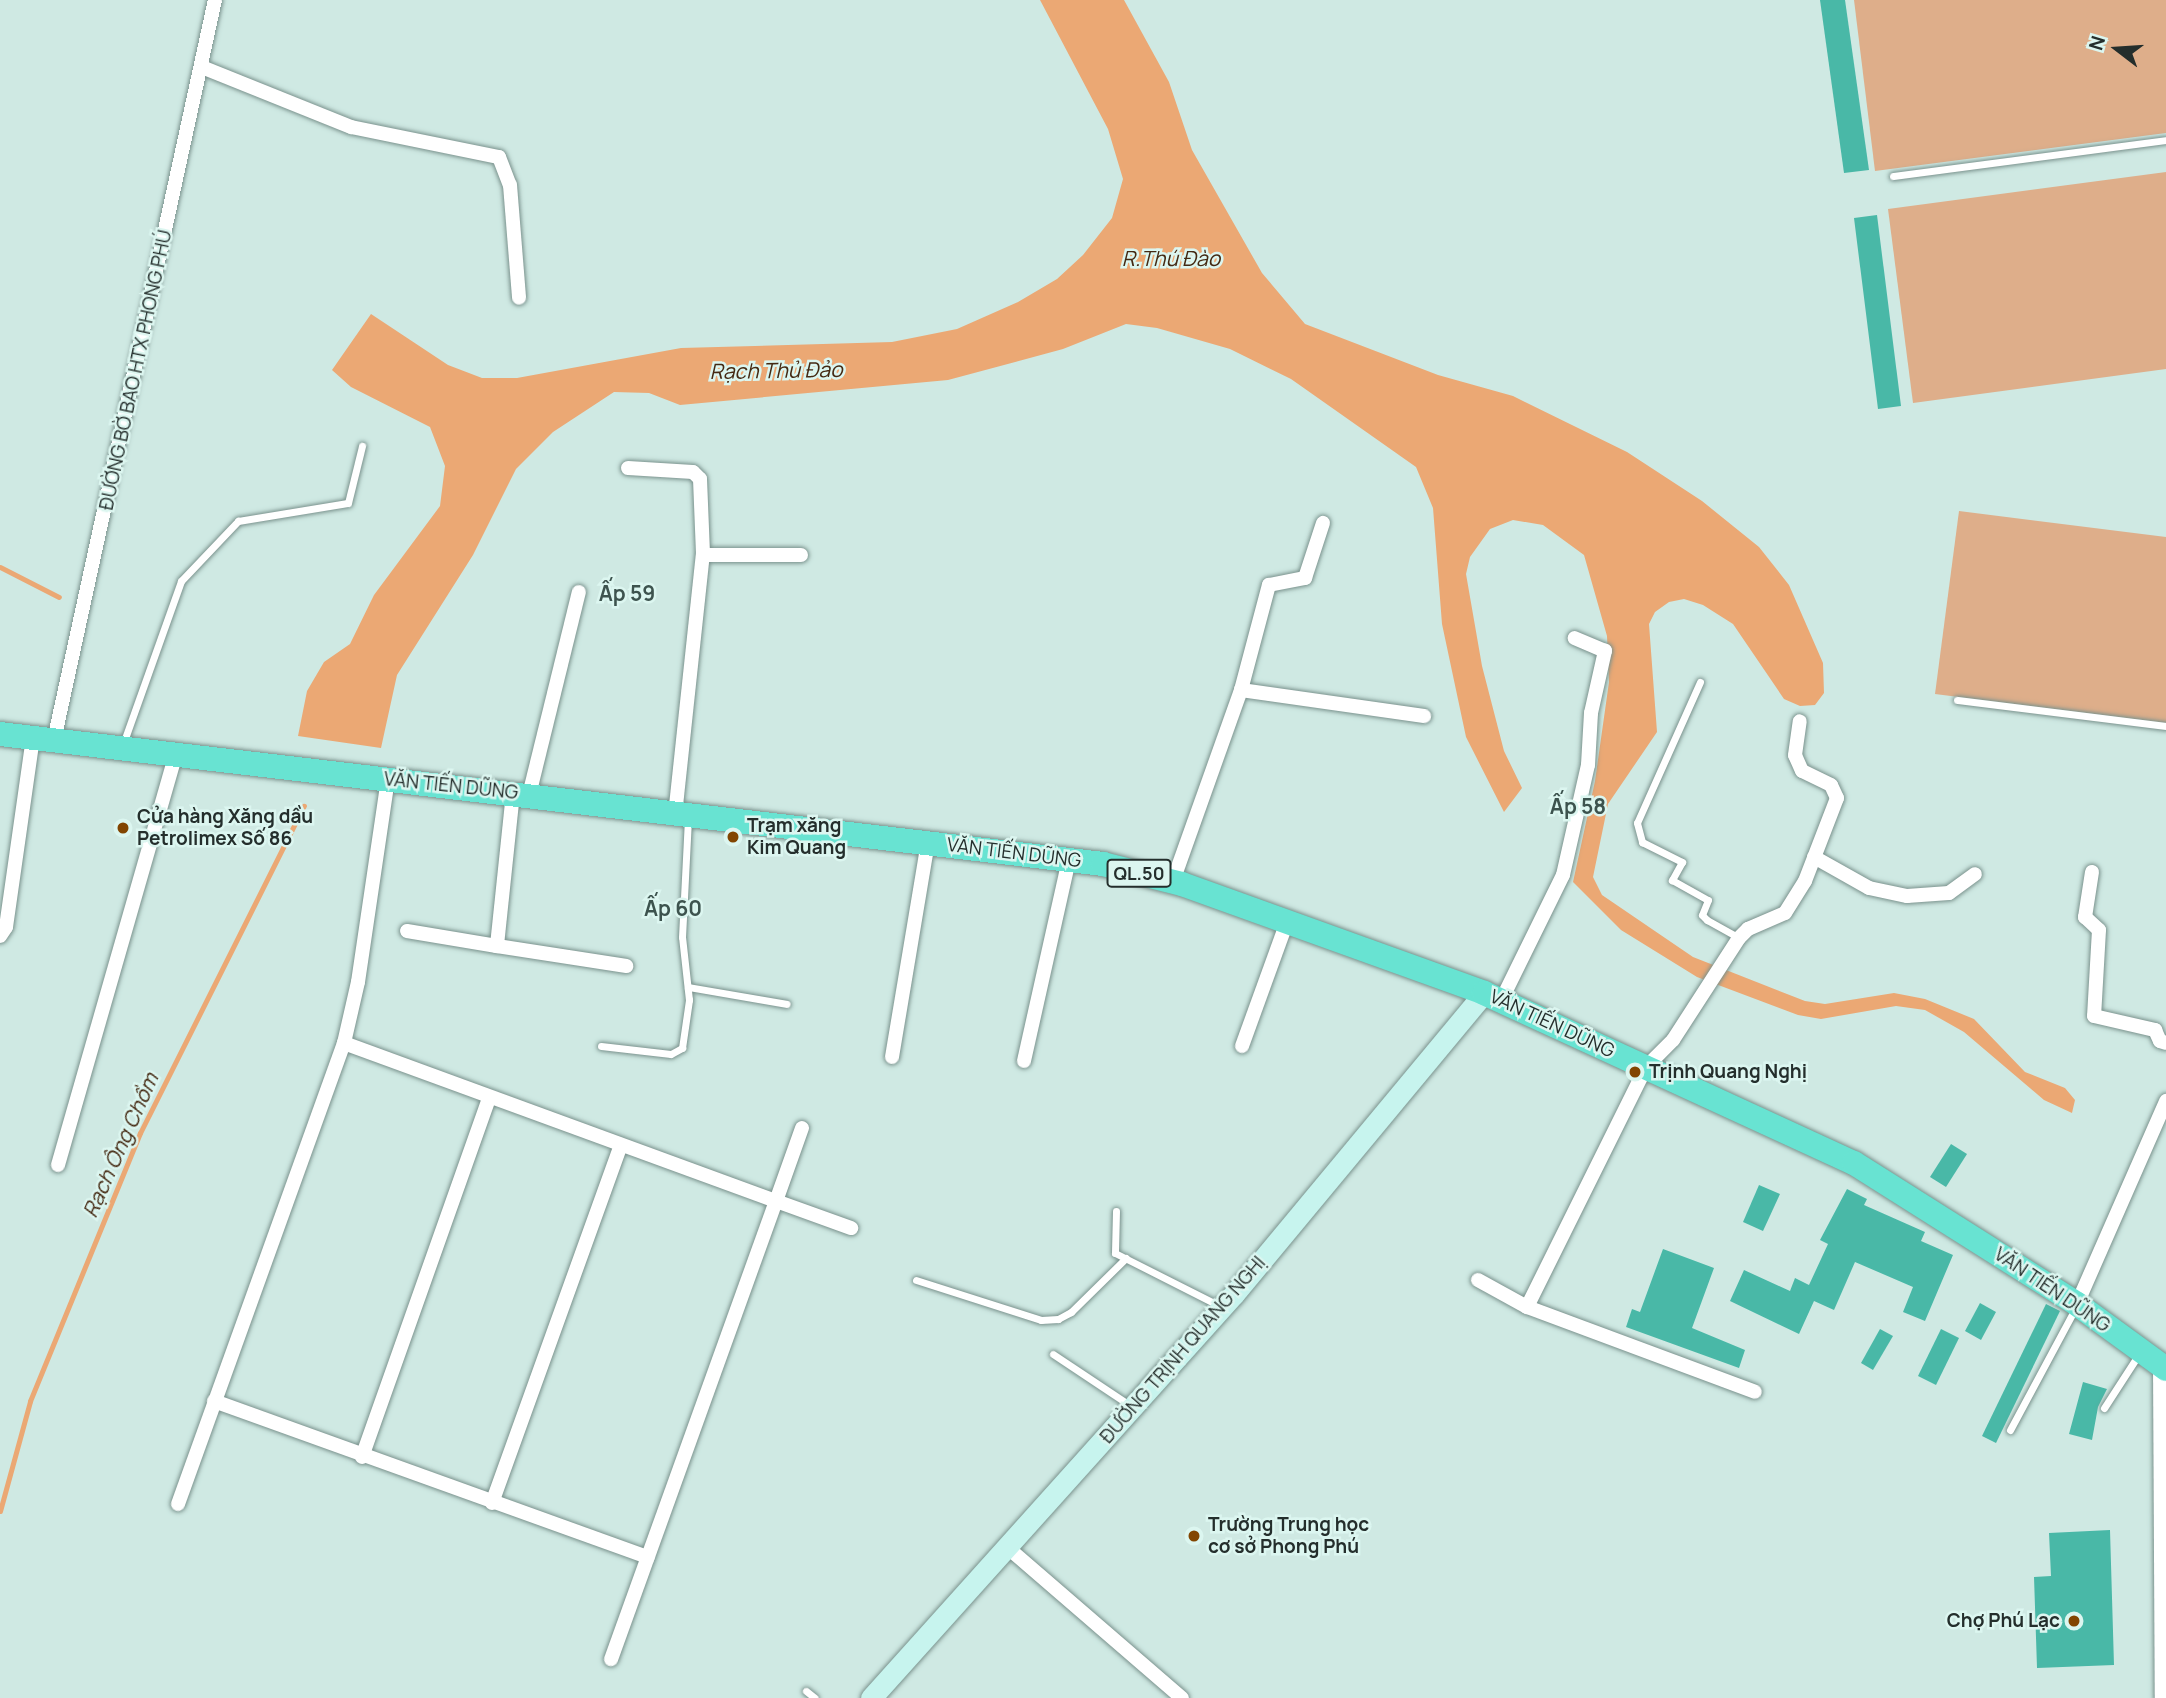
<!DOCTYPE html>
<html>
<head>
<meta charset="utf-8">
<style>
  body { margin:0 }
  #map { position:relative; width:2166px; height:1698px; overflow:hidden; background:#cfe9e3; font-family:Manrope,sans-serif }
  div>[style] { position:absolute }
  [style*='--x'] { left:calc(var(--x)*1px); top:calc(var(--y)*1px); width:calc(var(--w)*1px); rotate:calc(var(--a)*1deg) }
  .green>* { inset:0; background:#deae8a }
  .water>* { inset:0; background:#eba874 }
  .stream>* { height:5px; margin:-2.5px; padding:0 2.5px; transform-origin:2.5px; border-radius:2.5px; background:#eba874 }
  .building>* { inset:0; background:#49b8a7 }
  .roads { filter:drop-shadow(0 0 2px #7a928d) drop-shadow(0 0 2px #7a928d) }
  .service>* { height:7px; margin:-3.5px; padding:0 3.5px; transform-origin:3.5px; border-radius:3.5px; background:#fff }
  .minor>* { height:14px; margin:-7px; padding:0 7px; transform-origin:7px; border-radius:7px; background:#fff }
  .secondary>* { height:21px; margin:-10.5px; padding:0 10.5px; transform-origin:10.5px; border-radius:10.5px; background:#c7f4ee }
  .trunk>* { height:24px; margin:-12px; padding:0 12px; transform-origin:12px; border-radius:12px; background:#68e3d2 }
  .dots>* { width:19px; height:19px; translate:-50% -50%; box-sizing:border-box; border:4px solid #dcf6f0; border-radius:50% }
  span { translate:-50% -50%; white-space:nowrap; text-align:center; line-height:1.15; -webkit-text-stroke:5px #dcf6f0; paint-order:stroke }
  .shield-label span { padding:2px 5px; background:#dcf6f0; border:2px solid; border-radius:5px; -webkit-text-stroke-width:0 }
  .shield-label { font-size:18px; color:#242e2c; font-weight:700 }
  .street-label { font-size:19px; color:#242e2c }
  .poi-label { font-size:19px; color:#242e2c; font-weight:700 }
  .left { translate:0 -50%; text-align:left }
  .right { translate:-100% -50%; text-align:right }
  .water-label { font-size:21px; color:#442912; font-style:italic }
  .neighbourhood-label { font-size:21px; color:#3d534e; font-weight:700 }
  .north { position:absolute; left:2082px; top:14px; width:70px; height:70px; -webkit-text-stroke:5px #dcf6f0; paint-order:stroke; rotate:287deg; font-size:19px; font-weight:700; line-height:28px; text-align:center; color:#242e2c }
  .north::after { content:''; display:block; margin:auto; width:24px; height:32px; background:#242e2c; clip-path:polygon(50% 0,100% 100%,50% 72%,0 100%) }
</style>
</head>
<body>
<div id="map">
  <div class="green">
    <div style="clip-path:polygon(1854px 0,2166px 0,2166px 133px,1875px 171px)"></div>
    <div style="clip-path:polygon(2166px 172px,2166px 369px,1913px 403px,1888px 209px)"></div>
    <div style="clip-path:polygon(1959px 511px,2166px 537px,2166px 723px,1935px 694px)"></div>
  </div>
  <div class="water">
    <div style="clip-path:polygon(1040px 0,1124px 0,1169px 82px,1192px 150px,1262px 273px,1305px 324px,1438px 375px,1513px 396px,1627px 452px,1702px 501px,1759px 547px,1789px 585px,1823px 663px,1824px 693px,1815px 705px,1800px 706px,1784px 699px,1733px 624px,1703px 605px,1684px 599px,1669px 602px,1655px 612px,1649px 624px,1657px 732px,1608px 804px,1593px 877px,1602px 895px,1693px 957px,1805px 1001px,1825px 1004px,1894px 993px,1925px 999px,1974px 1019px,2025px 1072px,2065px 1088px,2075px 1100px,2072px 1113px,2044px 1100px,1964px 1032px,1925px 1010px,1896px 1006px,1821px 1019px,1798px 1015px,1697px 977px,1621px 930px,1573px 882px,1595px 781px,1609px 682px,1607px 636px,1584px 555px,1543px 525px,1513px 520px,1490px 529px,1470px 557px,1466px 574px,1482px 666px,1504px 751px,1522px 788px,1504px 812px,1466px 737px,1442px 624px,1433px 508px,1416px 467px,1291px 379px,1230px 349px,1157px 328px,1126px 324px,1063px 349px,948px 380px,680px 405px,649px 393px,614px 392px,553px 432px,516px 469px,473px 555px,397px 675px,381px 748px,298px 736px,307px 691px,324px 662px,350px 644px,374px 595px,440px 506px,445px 466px,430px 427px,351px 387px,332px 370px,371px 314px,448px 365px,482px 378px,517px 378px,681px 348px,892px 342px,957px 329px,1018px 302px,1057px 279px,1083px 255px,1112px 218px,1123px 179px,1108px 129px)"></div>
  </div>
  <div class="stream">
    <div style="--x:0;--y:567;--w:66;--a:27"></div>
    <div style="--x:0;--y:1511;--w:114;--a:-74.7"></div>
    <div style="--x:30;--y:1401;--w:290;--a:-67.7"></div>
    <div style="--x:140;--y:1133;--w:366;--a:-63.4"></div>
  </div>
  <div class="building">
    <div style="clip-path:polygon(1820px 0,1845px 0,1869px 170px,1844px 173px)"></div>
    <div style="clip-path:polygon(1877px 215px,1901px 406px,1878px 409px,1854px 218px)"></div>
    <div style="clip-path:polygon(1951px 1144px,1967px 1154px,1946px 1187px,1930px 1177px)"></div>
    <div style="clip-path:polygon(1759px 1185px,1780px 1194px,1763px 1231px,1743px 1222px)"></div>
    <div style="clip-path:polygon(1847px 1189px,1867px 1199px,1864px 1205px,1925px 1232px,1921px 1241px,1953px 1255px,1925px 1321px,1903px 1312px,1913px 1287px,1855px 1262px,1834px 1310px,1814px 1301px,1799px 1334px,1730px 1301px,1744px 1270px,1790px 1291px,1795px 1278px,1809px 1285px,1828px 1244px,1820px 1240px)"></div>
    <div style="clip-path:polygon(1663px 1249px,1714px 1268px,1692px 1328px,1745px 1350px,1739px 1368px,1626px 1327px,1632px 1309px,1640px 1312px)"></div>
    <div style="clip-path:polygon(1980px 1303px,1996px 1312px,1981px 1340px,1965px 1331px)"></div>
    <div style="clip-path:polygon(2046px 1304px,2060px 1311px,1996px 1443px,1982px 1436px)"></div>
    <div style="clip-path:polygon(1880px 1329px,1893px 1336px,1873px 1370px,1861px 1363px)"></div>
    <div style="clip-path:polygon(1941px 1329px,1959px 1338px,1936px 1385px,1918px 1376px)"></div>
    <div style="clip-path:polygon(2083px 1382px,2107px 1389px,2098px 1407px,2092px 1440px,2069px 1434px)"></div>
    <div style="clip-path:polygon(2110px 1530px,2114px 1665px,2037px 1668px,2034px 1577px,2051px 1576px,2049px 1533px)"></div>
  </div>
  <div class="roads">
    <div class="service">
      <div style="--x:1893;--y:176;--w:275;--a:-7.5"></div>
      <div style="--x:1700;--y:682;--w:154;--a:114.1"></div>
      <div style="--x:1637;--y:823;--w:20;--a:75"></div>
      <div style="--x:1642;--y:842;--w:45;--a:26.6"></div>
      <div style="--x:1682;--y:862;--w:21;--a:119"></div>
      <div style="--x:1672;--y:880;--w:41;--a:29.1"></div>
      <div style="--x:1708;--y:900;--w:16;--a:112"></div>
      <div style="--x:1702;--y:915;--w:7;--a:45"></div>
      <div style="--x:1707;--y:920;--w:37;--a:29"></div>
      <div style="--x:1957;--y:700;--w:211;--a:7.1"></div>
      <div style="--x:123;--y:744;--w:173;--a:-70.4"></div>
      <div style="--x:181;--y:581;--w:83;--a:-46.5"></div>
      <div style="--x:238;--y:521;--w:111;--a:-9.3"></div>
      <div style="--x:348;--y:503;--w:59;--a:-76.2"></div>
      <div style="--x:688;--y:987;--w:100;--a:9.7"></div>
      <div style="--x:601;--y:1046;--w:70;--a:6.5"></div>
      <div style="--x:671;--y:1054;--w:13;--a:-29"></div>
      <div style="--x:682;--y:1048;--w:49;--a:-81.7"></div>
      <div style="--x:689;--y:1000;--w:63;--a:-96.3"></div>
      <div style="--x:682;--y:937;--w:117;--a:-87.1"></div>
      <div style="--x:1116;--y:1211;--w:42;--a:91.4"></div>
      <div style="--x:1115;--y:1253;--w:115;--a:26.8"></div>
      <div style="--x:916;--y:1280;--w:131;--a:17.7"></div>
      <div style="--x:1041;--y:1320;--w:17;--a:-3"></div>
      <div style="--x:1058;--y:1319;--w:15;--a:-28"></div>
      <div style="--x:1071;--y:1312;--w:77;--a:-44.5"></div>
      <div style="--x:1053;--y:1354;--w:94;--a:33.7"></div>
      <div style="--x:2104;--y:1408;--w:64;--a:-57.1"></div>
      <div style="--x:2010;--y:1430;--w:140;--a:-61.8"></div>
      <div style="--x:806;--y:1691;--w:11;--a:38"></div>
    </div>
    <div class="minor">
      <div style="--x:202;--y:67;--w:161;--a:21.9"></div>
      <div style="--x:351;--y:127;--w:151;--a:11.5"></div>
      <div style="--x:499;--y:157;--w:30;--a:69"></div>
      <div style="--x:510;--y:185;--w:113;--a:85.4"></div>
      <div style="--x:628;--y:468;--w:65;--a:3.5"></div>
      <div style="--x:693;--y:472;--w:10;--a:45"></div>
      <div style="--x:700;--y:479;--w:76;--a:87.7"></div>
      <div style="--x:1241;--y:690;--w:109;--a:-75.1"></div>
      <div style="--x:1269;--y:585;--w:37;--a:-11"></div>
      <div style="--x:1305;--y:578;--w:58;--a:-71.9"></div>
      <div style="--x:54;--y:740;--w:757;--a:-77.73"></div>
      <div style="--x:513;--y:793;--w:154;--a:96"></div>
      <div style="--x:497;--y:946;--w:131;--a:8.8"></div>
      <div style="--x:529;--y:795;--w:209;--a:-76.2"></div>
      <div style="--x:675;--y:815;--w:262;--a:-83.9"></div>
      <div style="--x:703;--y:555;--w:98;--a:0"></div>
      <div style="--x:1814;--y:857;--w:63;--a:29.4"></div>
      <div style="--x:1869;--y:888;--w:39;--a:12"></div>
      <div style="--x:1907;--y:896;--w:42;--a:-4.1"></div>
      <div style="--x:1949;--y:893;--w:32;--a:-36"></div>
      <div style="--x:2092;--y:872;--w:46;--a:98.8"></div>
      <div style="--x:2085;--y:917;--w:19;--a:43"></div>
      <div style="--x:2099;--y:930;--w:86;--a:93.3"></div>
      <div style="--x:2094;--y:1016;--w:63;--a:12.9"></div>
      <div style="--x:2155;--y:1030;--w:12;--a:66"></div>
      <div style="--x:2160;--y:1041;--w:6;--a:18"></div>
      <div style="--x:1173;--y:881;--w:203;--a:-70.4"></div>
      <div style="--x:1241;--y:690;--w:185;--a:8.1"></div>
      <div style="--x:407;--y:931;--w:91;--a:9.5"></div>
      <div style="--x:0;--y:936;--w:11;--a:-56"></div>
      <div style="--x:6;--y:927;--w:192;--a:-81.9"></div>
      <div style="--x:1501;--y:1001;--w:140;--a:-63.8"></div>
      <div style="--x:1563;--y:875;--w:113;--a:-77.2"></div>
      <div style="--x:1588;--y:765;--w:52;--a:-86.7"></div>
      <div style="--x:1591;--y:713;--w:64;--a:-77.3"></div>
      <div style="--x:1605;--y:651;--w:33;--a:-157"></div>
      <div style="--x:344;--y:1043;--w:460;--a:20.1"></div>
      <div style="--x:776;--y:1201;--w:487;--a:109.8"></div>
      <div style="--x:1242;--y:1046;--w:132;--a:-70.1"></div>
      <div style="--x:892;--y:1057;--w:217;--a:-80.5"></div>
      <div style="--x:1024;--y:1061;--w:206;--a:-77.4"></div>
      <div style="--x:802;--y:1128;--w:77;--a:109.6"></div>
      <div style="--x:776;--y:1201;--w:80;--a:19.8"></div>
      <div style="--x:58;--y:1165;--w:425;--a:-74"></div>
      <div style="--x:1478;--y:1280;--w:56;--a:28.9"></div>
      <div style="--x:1527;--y:1307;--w:243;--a:20.4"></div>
      <div style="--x:2077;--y:1304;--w:222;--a:-66.3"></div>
      <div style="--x:1527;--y:1307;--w:268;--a:-63.6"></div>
      <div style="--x:1646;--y:1067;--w:38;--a:-45"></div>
      <div style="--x:1673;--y:1040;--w:121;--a:-57.1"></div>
      <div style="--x:1739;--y:938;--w:13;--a:-45"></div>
      <div style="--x:1748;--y:929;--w:40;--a:-23.4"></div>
      <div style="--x:1785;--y:913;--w:38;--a:-58"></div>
      <div style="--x:1805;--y:881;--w:89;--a:-68.9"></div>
      <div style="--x:1837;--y:798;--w:14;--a:-115"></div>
      <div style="--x:1831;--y:785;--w:32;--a:-154"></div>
      <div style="--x:1802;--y:771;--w:17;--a:-114"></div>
      <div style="--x:1795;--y:755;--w:34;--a:-82"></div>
      <div style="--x:2160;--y:1364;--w:334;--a:89.7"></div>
      <div style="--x:214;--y:1401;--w:461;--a:19.8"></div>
      <div style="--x:362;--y:1457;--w:381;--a:-70.5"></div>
      <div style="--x:492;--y:1503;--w:378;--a:-70.2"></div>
      <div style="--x:178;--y:1504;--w:490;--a:-70.2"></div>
      <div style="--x:344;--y:1043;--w:63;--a:-77.1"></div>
      <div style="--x:358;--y:982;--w:205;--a:-81.6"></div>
      <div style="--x:1007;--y:1547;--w:231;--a:40.8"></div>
    </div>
    <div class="secondary">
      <div style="--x:871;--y:1698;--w:543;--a:-48.06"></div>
      <div style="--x:1234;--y:1294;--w:391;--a:-50.3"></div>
    </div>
    <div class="trunk">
      <div style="--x:0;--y:734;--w:1111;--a:6.72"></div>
      <div style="--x:1103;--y:864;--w:81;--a:14.2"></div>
      <div style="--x:1182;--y:884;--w:321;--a:19.8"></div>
      <div style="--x:1484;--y:993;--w:407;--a:24.7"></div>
      <div style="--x:1854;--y:1163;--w:264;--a:32.3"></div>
      <div style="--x:2077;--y:1304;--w:110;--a:36.1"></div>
    </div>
  </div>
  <div class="dots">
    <div style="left:123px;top:828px;background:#824501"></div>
    <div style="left:733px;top:837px;background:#824501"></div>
    <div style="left:1635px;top:1072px;background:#824501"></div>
    <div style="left:1194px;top:1536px;background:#824501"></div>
    <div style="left:2074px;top:1621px;background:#824501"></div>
  </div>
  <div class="shield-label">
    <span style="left:1139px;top:873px">QL.50</span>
  </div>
  <div class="street-label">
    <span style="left:136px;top:370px;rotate:-78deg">ĐƯỜNG BỜ BAO HTX PHONG PHÚ</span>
    <span style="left:451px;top:786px;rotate:6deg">VĂN TIẾN DŨNG</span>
    <span style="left:1014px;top:853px;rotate:7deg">VĂN TIẾN DŨNG</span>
    <span style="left:1552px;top:1024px;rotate:25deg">VĂN TIẾN DŨNG</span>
    <span style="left:2052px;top:1290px;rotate:34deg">VĂN TIẾN DŨNG</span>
    <span style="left:1183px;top:1350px;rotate:-49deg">ĐƯỜNG TRỊNH QUANG NGHỊ</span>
  </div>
  <div class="poi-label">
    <span class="left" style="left:137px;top:828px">Cửa hàng Xăng dầu<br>Petrolimex Số 86</span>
    <span class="left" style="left:747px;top:837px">Trạm xăng<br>Kim Quang</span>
    <span class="left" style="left:1649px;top:1072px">Trịnh Quang Nghị</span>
    <span class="left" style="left:1208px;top:1536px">Trường Trung học<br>cơ sở Phong Phú</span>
    <span class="right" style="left:2060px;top:1621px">Chợ Phú Lạc</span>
  </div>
  <div class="water-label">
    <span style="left:1171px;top:258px">R.Thú Đào</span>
    <span style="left:776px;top:370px;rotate:-1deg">Rạch Thủ Đảo</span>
    <span style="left:120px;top:1145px;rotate:-66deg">Rạch Ông Chồm</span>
  </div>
  <div class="neighbourhood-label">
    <span style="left:627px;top:593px">Ấp 59</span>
    <span style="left:1578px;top:806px">Ấp 58</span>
    <span style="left:673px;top:908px">Ấp 60</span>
  </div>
  <div class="north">N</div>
</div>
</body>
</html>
